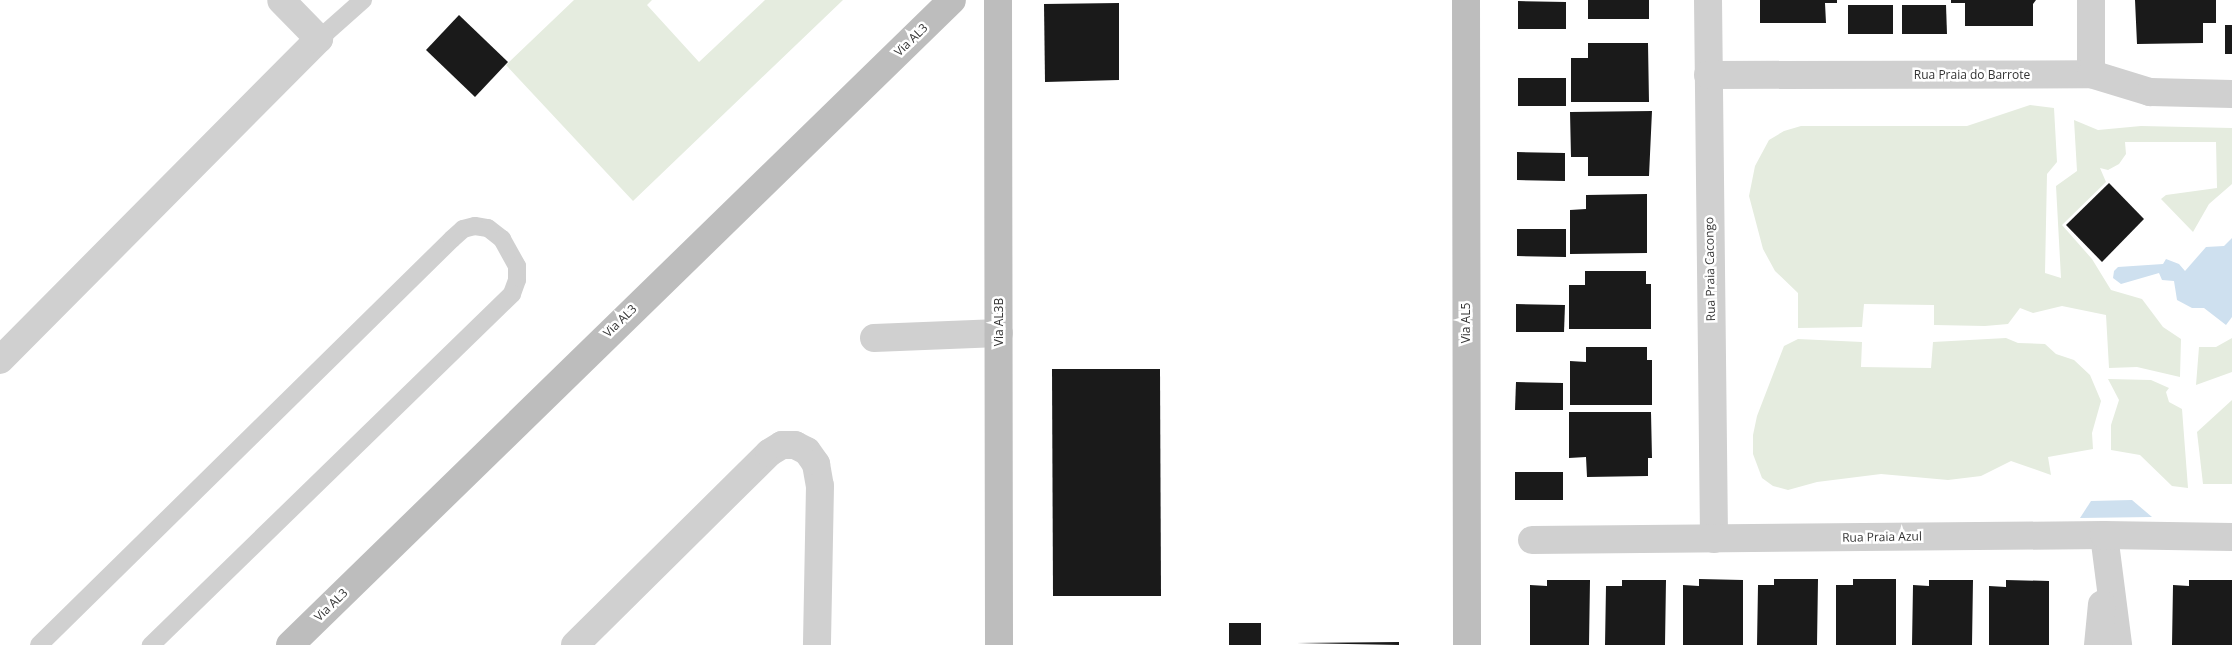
<!DOCTYPE html>
<html>
<head>
<meta charset="utf-8">
<style>
  body { margin:0 }
  #map { position:relative; width:2232px; height:645px; overflow:hidden; background:#fff; font-family:"Open Sans",sans-serif }
  div>[style] { position:absolute }
  [style*='--x'] { left:calc(var(--x)*1px); top:calc(var(--y)*1px); width:calc(var(--w)*1px); rotate:calc(var(--a)*1deg) }
  .green>* { inset:0; background:#e5ecdf }
  .water>* { inset:0; background:#cee0ef }
  .building>* { inset:0; background:#1a1a1a }
  .lane>* { height:18px; margin:-9px; padding:0 9px; transform-origin:9px; border-radius:9px; background:#d0d0d0 }
  .street>* { height:28px; margin:-14px; padding:0 14px; transform-origin:14px; border-radius:14px; background:#d0d0d0 }
  .secondary>* { height:28px; margin:-14px; padding:0 14px; transform-origin:14px; border-radius:14px; background:#bdbdbd }
  span { translate:-50% -50%; white-space:nowrap; text-align:center; line-height:1.15; -webkit-text-stroke:5px #fff; paint-order:stroke }
  .street-label { font-size:12px; color:#333 }
</style>
</head>
<body>
<div id="map">
  <div class="green">
    <div style="clip-path:polygon(574px 0,652px 0,647px 5px,699px 62px,765px 0,843px 0,633px 201px,506px 65px)"></div>
    <div style="clip-path:polygon(2030px 105px,2054px 108px,2057px 162px,2047px 174px,2045px 273px,2061px 278px,2056px 186px,2077px 171px,2074px 120px,2098px 130px,2141px 126px,2232px 128px,2232px 184px,2209px 204px,2193px 232px,2161px 199px,2166px 195px,2217px 188px,2216px 142px,2125px 142px,2126px 154px,2119px 164px,2108px 170px,2100px 168px,2106px 182px,2062px 225px,2092px 259px,2111px 290px,2142px 299px,2163px 327px,2181px 339px,2180px 377px,2137px 367px,2109px 368px,2106px 315px,2062px 306px,2033px 313px,2020px 308px,2008px 324px,1985px 326px,1934px 325px,1934px 305px,1864px 304px,1862px 327px,1798px 328px,1798px 293px,1775px 271px,1763px 249px,1749px 196px,1755px 166px,1769px 140px,1784px 131px,1801px 126px,1967px 126px)"></div>
    <div style="clip-path:polygon(2006px 338px,2018px 343px,2045px 344px,2056px 354px,2074px 360px,2090px 375px,2101px 401px,2092px 433px,2093px 449px,2048px 457px,2051px 475px,2011px 461px,1981px 476px,1948px 480px,1881px 474px,1817px 482px,1788px 490px,1773px 486px,1762px 478px,1753px 454px,1753px 435px,1757px 416px,1784px 346px,1798px 339px,1862px 342px,1861px 367px,1931px 368px,1933px 342px)"></div>
    <div style="clip-path:polygon(2232px 338px,2232px 372px,2196px 385px,2199px 347px,2216px 347px)"></div>
    <div style="clip-path:polygon(2108px 379px,2151px 380px,2169px 388px,2166px 392px,2169px 402px,2182px 409px,2188px 488px,2172px 486px,2140px 455px,2111px 450px,2111px 425px,2119px 400px)"></div>
    <div style="clip-path:polygon(2232px 400px,2232px 484px,2203px 484px,2197px 432px)"></div>
  </div>
  <div class="water">
    <div style="clip-path:polygon(2232px 238px,2232px 317px,2226px 325px,2204px 308px,2192px 308px,2177px 300px,2174px 281px,2162px 280px,2159px 273px,2121px 284px,2113px 278px,2114px 271px,2118px 267px,2163px 264px,2166px 259px,2179px 264px,2185px 271px,2206px 247px,2224px 246px)"></div>
    <div style="clip-path:polygon(2132px 500px,2152px 517px,2080px 518px,2091px 501px)"></div>
  </div>
  <div class="building">
    <div style="clip-path:polygon(1588px 0,1649px 0,1649px 19px,1588px 19px)"></div>
    <div style="clip-path:polygon(1760px 0,1837px 0,1837px 3px,1825px 3px,1826px 23px,1760px 23px)"></div>
    <div style="clip-path:polygon(1951px 0,2036px 0,2033px 4px,2033px 26px,1965px 26px,1965px 3px,1951px 3px)"></div>
    <div style="clip-path:polygon(2135px 0,2216px 0,2216px 23px,2203px 23px,2203px 43px,2137px 44px)"></div>
    <div style="clip-path:polygon(1518px 1px,1566px 2px,1566px 29px,1518px 29px)"></div>
    <div style="clip-path:polygon(1119px 3px,1119px 80px,1045px 82px,1044px 4px)"></div>
    <div style="clip-path:polygon(1848px 5px,1893px 5px,1893px 34px,1848px 34px)"></div>
    <div style="clip-path:polygon(1902px 5px,1946px 5px,1947px 34px,1902px 34px)"></div>
    <div style="clip-path:polygon(459px 15px,508px 62px,475px 97px,426px 50px)"></div>
    <div style="clip-path:polygon(2225px 25px,2232px 25px,2232px 54px,2225px 54px)"></div>
    <div style="clip-path:polygon(1588px 43px,1648px 43px,1649px 102px,1571px 102px,1571px 58px,1588px 58px)"></div>
    <div style="clip-path:polygon(1518px 78px,1566px 78px,1566px 106px,1518px 106px)"></div>
    <div style="clip-path:polygon(1652px 111px,1649px 176px,1588px 176px,1588px 157px,1571px 157px,1570px 112px)"></div>
    <div style="clip-path:polygon(1517px 152px,1565px 153px,1565px 181px,1517px 180px)"></div>
    <div style="clip-path:polygon(2109px 183px,2144px 219px,2102px 262px,2066px 225px)"></div>
    <div style="clip-path:polygon(1647px 194px,1647px 253px,1570px 254px,1570px 210px,1586px 209px,1586px 195px)"></div>
    <div style="clip-path:polygon(1517px 229px,1566px 229px,1566px 257px,1517px 256px)"></div>
    <div style="clip-path:polygon(1585px 271px,1646px 271px,1646px 284px,1651px 284px,1651px 329px,1569px 329px,1569px 285px,1585px 285px)"></div>
    <div style="clip-path:polygon(1516px 304px,1565px 305px,1564px 332px,1516px 332px)"></div>
    <div style="clip-path:polygon(1586px 347px,1647px 347px,1647px 360px,1652px 360px,1652px 405px,1570px 405px,1570px 361px,1586px 362px)"></div>
    <div style="clip-path:polygon(1052px 369px,1160px 369px,1161px 596px,1053px 596px)"></div>
    <div style="clip-path:polygon(1516px 382px,1563px 383px,1563px 410px,1515px 410px)"></div>
    <div style="clip-path:polygon(1569px 412px,1651px 412px,1652px 458px,1648px 458px,1648px 476px,1587px 477px,1586px 457px,1569px 458px)"></div>
    <div style="clip-path:polygon(1515px 472px,1563px 472px,1563px 500px,1515px 500px)"></div>
    <div style="clip-path:polygon(1699px 579px,1743px 580px,1743px 645px,1683px 645px,1683px 585px,1699px 586px)"></div>
    <div style="clip-path:polygon(1774px 579px,1818px 579px,1817px 645px,1757px 645px,1758px 585px,1774px 585px)"></div>
    <div style="clip-path:polygon(1853px 579px,1896px 579px,1896px 645px,1836px 645px,1836px 585px,1853px 585px)"></div>
    <div style="clip-path:polygon(1547px 580px,1590px 580px,1589px 645px,1530px 645px,1530px 585px,1547px 586px)"></div>
    <div style="clip-path:polygon(1622px 580px,1666px 580px,1665px 645px,1605px 645px,1606px 586px,1622px 586px)"></div>
    <div style="clip-path:polygon(1929px 580px,1973px 580px,1972px 645px,1912px 645px,1913px 585px,1929px 586px)"></div>
    <div style="clip-path:polygon(2006px 580px,2049px 581px,2049px 645px,1989px 645px,1989px 586px,2006px 587px)"></div>
    <div style="clip-path:polygon(2189px 580px,2232px 580px,2232px 645px,2172px 645px,2173px 585px,2189px 586px)"></div>
    <div style="clip-path:polygon(1229px 623px,1261px 623px,1261px 645px,1229px 645px)"></div>
    <div style="clip-path:polygon(1399px 642px,1399px 645px,1297px 643px)"></div>
  </div>
  <div class="lane">
    <div style="--x:319;--y:39;--w:59;--a:-41.6"></div>
    <div style="--x:39;--y:645;--w:579;--a:-44.51"></div>
    <div style="--x:452;--y:239;--w:15;--a:-42"></div>
    <div style="--x:463;--y:229;--w:12;--a:-14"></div>
    <div style="--x:475;--y:226;--w:13;--a:9"></div>
    <div style="--x:488;--y:228;--w:18;--a:38"></div>
    <div style="--x:502;--y:239;--w:31;--a:61"></div>
    <div style="--x:517;--y:266;--w:14;--a:90"></div>
    <div style="--x:517;--y:280;--w:15;--a:110"></div>
    <div style="--x:512;--y:294;--w:504;--a:135.8"></div>
  </div>
  <div class="street">
    <div style="--x:1708;--y:0;--w:539;--a:89.36"></div>
    <div style="--x:2091;--y:0;--w:74;--a:90"></div>
    <div style="--x:1708;--y:75;--w:383;--a:-0.1"></div>
    <div style="--x:2091;--y:74;--w:62;--a:17"></div>
    <div style="--x:2150;--y:92;--w:82;--a:1.4"></div>
    <div style="--x:874;--y:338;--w:125;--a:-2.3"></div>
    <div style="--x:0;--y:360;--w:453;--a:-45.2"></div>
    <div style="--x:319;--y:39;--w:54;--a:-134.3"></div>
    <div style="--x:2104;--y:535;--w:111;--a:82.7"></div>
    <div style="--x:1532;--y:540;--w:572;--a:-0.5"></div>
    <div style="--x:2104;--y:535;--w:128;--a:0.9"></div>
    <div style="--x:575;--y:645;--w:273;--a:-44.7"></div>
    <div style="--x:769;--y:453;--w:15;--a:-32"></div>
    <div style="--x:782;--y:445;--w:13;--a:0"></div>
    <div style="--x:795;--y:445;--w:13;--a:27"></div>
    <div style="--x:807;--y:451;--w:16;--a:55"></div>
    <div style="--x:816;--y:464;--w:22;--a:80"></div>
    <div style="--x:820;--y:486;--w:159;--a:91.1"></div>
    <div style="--x:2098;--y:645;--w:41;--a:-84.4"></div>
  </div>
  <div class="secondary">
    <div style="--x:998;--y:0;--w:645;--a:89.91"></div>
    <div style="--x:1466;--y:0;--w:645;--a:89.91"></div>
    <div style="--x:290;--y:645;--w:924;--a:-44.25"></div>
  </div>
  <div class="street-label">
    <span style="left:911px;top:40px;rotate:-44deg">Via AL3</span>
    <span style="left:1972px;top:75px">Rua Praia do Barrote</span>
    <span style="left:1710px;top:269px;rotate:-91deg">Rua Praia Cacongo</span>
    <span style="left:620px;top:321px;rotate:-44deg">Via AL3</span>
    <span style="left:999px;top:322px;rotate:-90deg">Via AL3B</span>
    <span style="left:1466px;top:323px;rotate:-90deg">Via AL5</span>
    <span style="left:1882px;top:537px;rotate:-1deg">Rua Praia Azul</span>
    <span style="left:331px;top:605px;rotate:-44deg">Via AL3</span>
  </div>
</div>
</body>
</html>
